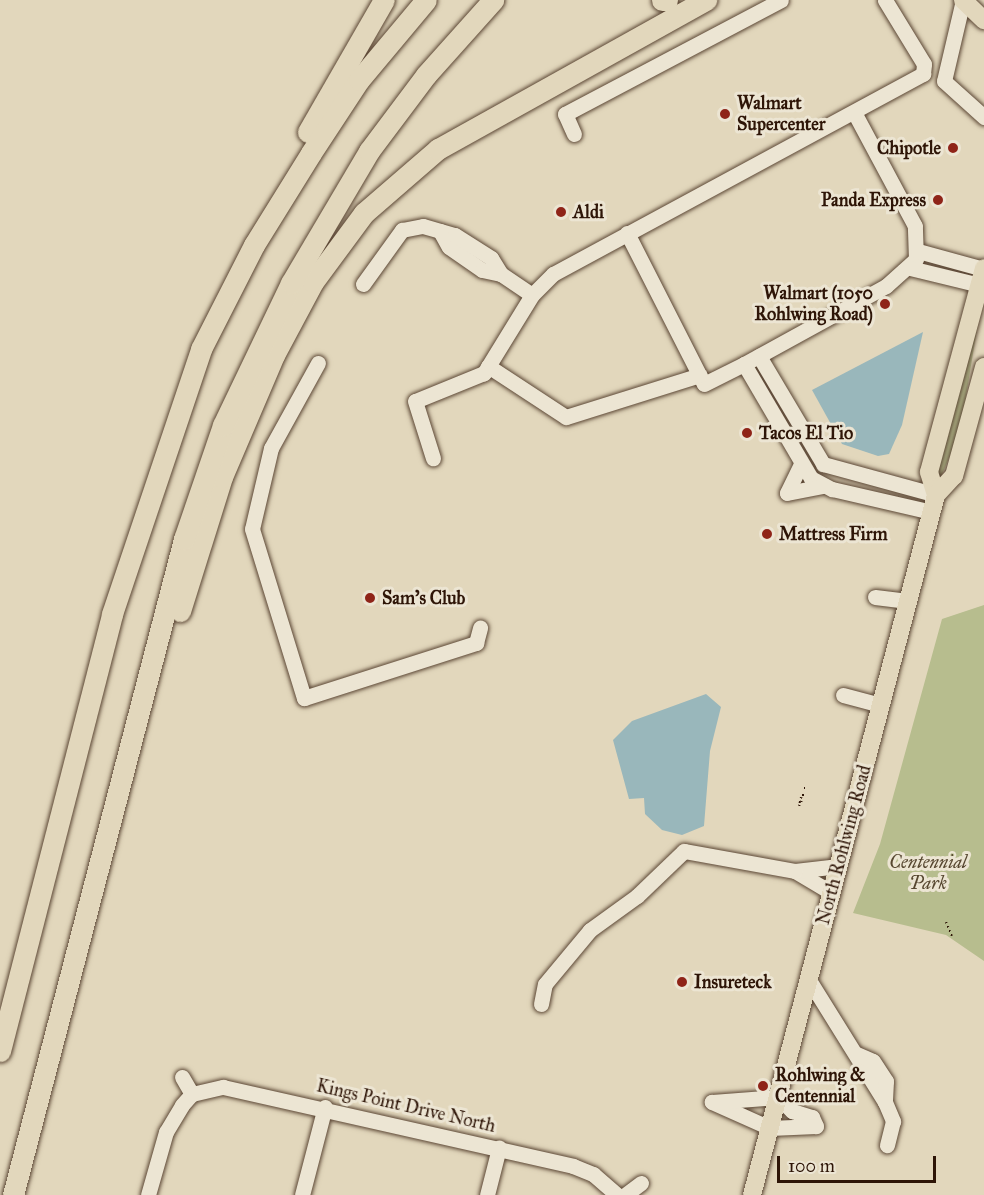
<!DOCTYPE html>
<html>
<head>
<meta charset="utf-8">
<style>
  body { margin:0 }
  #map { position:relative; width:984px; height:1195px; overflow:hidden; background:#e2d7bc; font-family:"IM FELL Great Primer",serif }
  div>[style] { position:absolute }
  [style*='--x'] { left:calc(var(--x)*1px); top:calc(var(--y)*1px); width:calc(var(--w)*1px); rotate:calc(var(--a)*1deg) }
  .green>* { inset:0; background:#b7bd8e }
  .water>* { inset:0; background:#99b7bb }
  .path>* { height:2px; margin-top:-1px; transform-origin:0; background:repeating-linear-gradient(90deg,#2e1507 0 1.5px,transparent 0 4.5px) }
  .roads { filter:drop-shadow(0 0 2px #5b4634) drop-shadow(0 0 2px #5b4634) }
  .minor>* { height:15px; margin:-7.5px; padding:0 7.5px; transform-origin:7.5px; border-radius:7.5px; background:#ece5d3 }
  .major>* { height:18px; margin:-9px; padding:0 9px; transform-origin:9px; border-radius:9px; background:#e2d7bc }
  .highway>* { height:21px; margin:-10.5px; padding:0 10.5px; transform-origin:10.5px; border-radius:10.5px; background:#e2d7bc }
  .dots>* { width:16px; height:16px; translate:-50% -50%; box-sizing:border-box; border:3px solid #ece5d3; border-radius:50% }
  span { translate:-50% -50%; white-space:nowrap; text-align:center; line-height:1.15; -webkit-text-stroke:6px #ece5d3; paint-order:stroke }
  .poi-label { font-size:18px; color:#2e1507; font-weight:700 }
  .left { translate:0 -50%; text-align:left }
  .right { translate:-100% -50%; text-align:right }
  .street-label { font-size:18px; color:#2e1507 }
  .park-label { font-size:18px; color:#574730; font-style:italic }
  .scale { position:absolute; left:777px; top:1156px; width:159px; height:27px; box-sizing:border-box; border:3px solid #2e1507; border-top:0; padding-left:8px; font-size:18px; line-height:21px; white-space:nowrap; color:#2e1507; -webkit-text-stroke:4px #ece5d3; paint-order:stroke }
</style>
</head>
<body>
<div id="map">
  <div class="green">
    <div style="clip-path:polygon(984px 287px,960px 432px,940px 479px,936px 471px)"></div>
    <div style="clip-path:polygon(984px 605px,984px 961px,946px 935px,853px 913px,880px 844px,942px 619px)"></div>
  </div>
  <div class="water">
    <div style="clip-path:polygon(923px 332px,902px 425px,889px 454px,878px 456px,842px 444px,812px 390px)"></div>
    <div style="clip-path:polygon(706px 694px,721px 707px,710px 751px,704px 826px,682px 835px,662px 830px,645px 814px,644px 798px,629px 799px,613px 740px,632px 721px)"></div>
  </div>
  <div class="path">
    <div style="--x:804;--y:788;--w:3;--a:0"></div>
    <div style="--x:802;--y:795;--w:4;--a:0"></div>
    <div style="--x:801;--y:797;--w:9;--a:103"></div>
    <div style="--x:799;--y:806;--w:9;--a:-63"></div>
    <div style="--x:946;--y:922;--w:15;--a:67"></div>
  </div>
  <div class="roads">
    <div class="minor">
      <div style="--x:963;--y:0;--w:83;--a:103.2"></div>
      <div style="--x:944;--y:81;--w:54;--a:42"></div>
      <div style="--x:574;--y:134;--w:22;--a:-114"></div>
      <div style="--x:565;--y:114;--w:244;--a:-27.8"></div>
      <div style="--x:440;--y:231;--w:18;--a:61"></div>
      <div style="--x:449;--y:247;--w:40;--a:34.9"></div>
      <div style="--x:482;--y:270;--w:19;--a:12"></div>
      <div style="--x:627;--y:233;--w:169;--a:63"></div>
      <div style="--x:704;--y:384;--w:45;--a:-26.6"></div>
      <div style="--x:744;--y:364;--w:162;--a:-28.8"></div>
      <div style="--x:886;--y:286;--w:40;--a:-42"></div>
      <div style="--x:916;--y:259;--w:33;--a:-92"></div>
      <div style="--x:915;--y:226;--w:127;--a:-118.2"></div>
      <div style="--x:918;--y:251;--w:68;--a:15.3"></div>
      <div style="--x:910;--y:268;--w:72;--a:13.7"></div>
      <div style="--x:363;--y:284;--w:67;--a:-54.2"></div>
      <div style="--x:402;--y:230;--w:21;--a:-11"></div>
      <div style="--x:423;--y:226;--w:33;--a:16"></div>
      <div style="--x:455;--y:235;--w:43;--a:32.6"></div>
      <div style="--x:491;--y:258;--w:19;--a:58"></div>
      <div style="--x:501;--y:274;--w:37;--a:34"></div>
      <div style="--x:532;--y:295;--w:92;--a:121.6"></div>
      <div style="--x:484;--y:373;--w:74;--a:157.9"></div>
      <div style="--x:415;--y:401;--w:60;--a:72.5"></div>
      <div style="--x:532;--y:295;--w:30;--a:-45"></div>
      <div style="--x:553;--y:274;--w:421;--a:-28.4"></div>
      <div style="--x:923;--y:74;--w:10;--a:-84"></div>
      <div style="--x:924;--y:64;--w:75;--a:-121.4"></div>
      <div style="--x:759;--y:356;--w:126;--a:59.3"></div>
      <div style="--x:823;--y:464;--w:117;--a:15.3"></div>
      <div style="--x:318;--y:363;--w:97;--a:118.9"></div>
      <div style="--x:271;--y:448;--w:83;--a:103.2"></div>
      <div style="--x:252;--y:529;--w:177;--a:72.9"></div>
      <div style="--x:304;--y:698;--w:181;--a:-17.7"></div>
      <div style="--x:476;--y:643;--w:16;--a:-75"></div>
      <div style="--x:744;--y:364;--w:132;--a:59.6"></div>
      <div style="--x:811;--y:478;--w:24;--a:28"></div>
      <div style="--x:832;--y:489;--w:103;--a:13"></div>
      <div style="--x:488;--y:366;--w:93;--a:33.2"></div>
      <div style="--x:566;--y:417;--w:140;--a:-17.4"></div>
      <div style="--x:801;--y:464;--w:32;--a:116"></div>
      <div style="--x:787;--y:493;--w:38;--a:-11"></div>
      <div style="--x:875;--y:597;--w:33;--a:7"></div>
      <div style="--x:843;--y:695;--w:39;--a:15"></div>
      <div style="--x:832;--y:893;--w:43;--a:-149.3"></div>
      <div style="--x:795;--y:871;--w:44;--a:-6.5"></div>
      <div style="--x:809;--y:980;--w:144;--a:58.1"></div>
      <div style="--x:885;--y:1102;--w:21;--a:67"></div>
      <div style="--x:893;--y:1121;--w:25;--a:104"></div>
      <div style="--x:541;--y:1004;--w:20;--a:-79"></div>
      <div style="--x:545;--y:984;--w:70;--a:-50.2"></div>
      <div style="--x:590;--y:930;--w:58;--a:-35.9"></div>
      <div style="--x:637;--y:896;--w:65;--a:-43.8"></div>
      <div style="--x:684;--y:851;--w:113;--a:10.2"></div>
      <div style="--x:857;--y:1054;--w:17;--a:24"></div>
      <div style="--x:873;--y:1061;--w:24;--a:57"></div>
      <div style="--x:886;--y:1081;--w:21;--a:93"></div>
      <div style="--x:182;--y:1077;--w:20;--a:60"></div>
      <div style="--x:778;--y:1097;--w:20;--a:45"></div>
      <div style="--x:792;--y:1111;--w:21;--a:17"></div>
      <div style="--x:812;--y:1117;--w:10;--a:66"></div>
      <div style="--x:816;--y:1126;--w:46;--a:177.5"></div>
      <div style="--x:770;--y:1128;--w:64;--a:-155.9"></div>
      <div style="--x:712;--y:1102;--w:66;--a:-4.3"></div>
      <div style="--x:148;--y:1195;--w:66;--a:-74.1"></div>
      <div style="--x:166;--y:1132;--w:31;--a:-59"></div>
      <div style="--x:182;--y:1105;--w:15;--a:-48"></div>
      <div style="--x:192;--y:1094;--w:32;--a:-13"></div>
      <div style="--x:223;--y:1087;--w:359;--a:12.7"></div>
      <div style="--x:573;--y:1166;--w:22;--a:22"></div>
      <div style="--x:593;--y:1174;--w:32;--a:41"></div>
      <div style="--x:302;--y:1195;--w:91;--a:-75.4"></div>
      <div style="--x:487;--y:1195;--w:49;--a:-75.7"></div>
      <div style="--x:625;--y:1195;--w:20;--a:-37"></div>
    </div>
    <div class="major">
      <div style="--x:963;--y:0;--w:29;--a:44"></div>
      <div style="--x:936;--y:495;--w:24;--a:-107"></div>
      <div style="--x:929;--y:472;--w:211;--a:-74.9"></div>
      <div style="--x:752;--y:1195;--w:724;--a:-75.27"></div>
      <div style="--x:936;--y:495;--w:26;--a:-47"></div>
      <div style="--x:954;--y:476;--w:113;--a:-74.6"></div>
    </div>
    <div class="highway">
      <div style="--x:662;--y:0;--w:5;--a:0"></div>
      <div style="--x:308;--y:132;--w:152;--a:-60.1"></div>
      <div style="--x:180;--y:611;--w:140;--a:-72.6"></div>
      <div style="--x:222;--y:477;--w:133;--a:-66.9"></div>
      <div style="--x:274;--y:355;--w:83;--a:-61.9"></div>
      <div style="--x:313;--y:282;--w:86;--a:-53.5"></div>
      <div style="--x:364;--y:213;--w:98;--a:-40.9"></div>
      <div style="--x:438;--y:149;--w:307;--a:-29.1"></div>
      <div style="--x:0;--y:1051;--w:451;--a:-75.6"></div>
      <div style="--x:112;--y:614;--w:280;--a:-71.4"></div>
      <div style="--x:201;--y:349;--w:117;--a:-63"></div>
      <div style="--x:254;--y:245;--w:108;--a:-58.2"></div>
      <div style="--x:311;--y:153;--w:87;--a:-56.7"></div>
      <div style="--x:359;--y:80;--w:104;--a:-50.1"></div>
      <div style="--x:13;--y:1195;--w:678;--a:-75.39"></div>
      <div style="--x:184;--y:539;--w:120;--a:-71.1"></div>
      <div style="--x:223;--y:425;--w:157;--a:-64.4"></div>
      <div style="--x:291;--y:283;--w:153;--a:-59.4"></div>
      <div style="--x:369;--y:151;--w:95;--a:-53.1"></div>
      <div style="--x:426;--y:75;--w:101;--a:-48.2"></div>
    </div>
  </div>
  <div class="dots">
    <div style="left:725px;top:114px;background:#8f2418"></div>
    <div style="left:953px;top:148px;background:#8f2418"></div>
    <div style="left:938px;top:200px;background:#8f2418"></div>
    <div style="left:561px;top:212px;background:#8f2418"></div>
    <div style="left:885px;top:304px;background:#8f2418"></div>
    <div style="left:747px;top:433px;background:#8f2418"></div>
    <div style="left:767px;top:534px;background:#8f2418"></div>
    <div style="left:370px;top:598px;background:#8f2418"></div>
    <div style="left:682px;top:982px;background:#8f2418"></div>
    <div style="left:763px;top:1086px;background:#8f2418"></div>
  </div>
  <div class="poi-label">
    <span class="left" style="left:737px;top:114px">Walmart<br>Supercenter</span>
    <span class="right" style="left:941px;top:148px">Chipotle</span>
    <span class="right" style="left:926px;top:200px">Panda Express</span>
    <span class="left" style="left:573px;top:212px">Aldi</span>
    <span class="right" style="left:873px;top:304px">Walmart (1050<br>Rohlwing Road)</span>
    <span class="left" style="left:759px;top:433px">Tacos El Tio</span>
    <span class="left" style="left:779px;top:534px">Mattress Firm</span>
    <span class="left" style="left:382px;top:598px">Sam's Club</span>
    <span class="left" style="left:694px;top:982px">Insureteck</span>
    <span class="left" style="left:775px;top:1086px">Rohlwing &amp;<br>Centennial</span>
  </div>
  <div class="street-label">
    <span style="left:844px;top:845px;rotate:-75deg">North Rohlwing Road</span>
    <span style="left:406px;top:1106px;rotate:13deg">Kings Point Drive North</span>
  </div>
  <div class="park-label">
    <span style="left:928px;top:873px">Centennial<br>Park</span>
  </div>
  <div class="scale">100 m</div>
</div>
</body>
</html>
